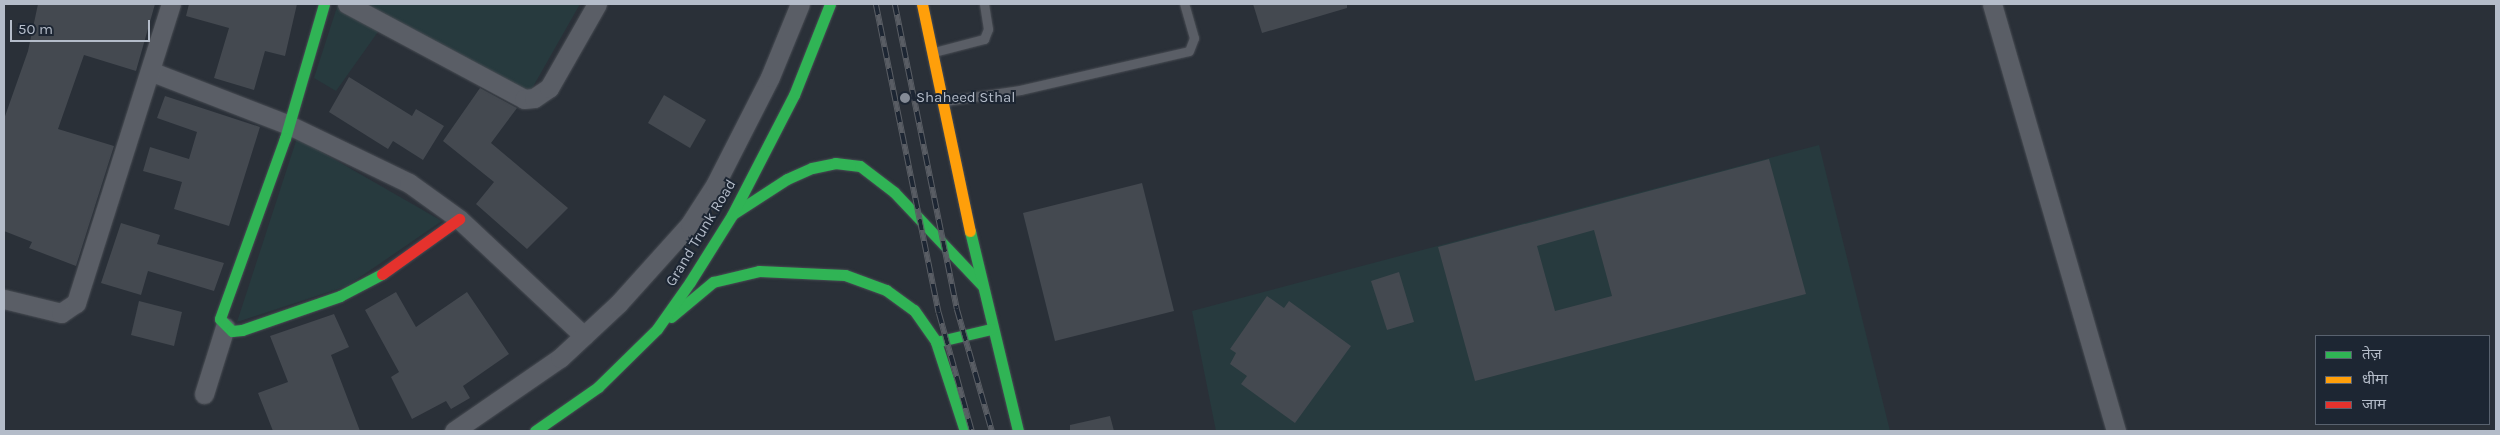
<!DOCTYPE html>
<html>
<head>
<meta charset="utf-8">
<style>
  body { margin:0 }
  #map { position:relative; width:2500px; height:435px; overflow:hidden; background:#2a3038; font-family:Karla,"Noto Sans Devanagari",sans-serif }
  div>[style] { position:absolute }
  [style*='--x'] { left:calc(var(--x)*1px); top:calc(var(--y)*1px); width:calc(var(--w)*1px); rotate:calc(var(--a)*1deg) }
  .green>* { inset:0; background:#273a3e }
  .building>* { inset:0; background:#444950 }
  .roads { filter:drop-shadow(0 0 1px #484c53) drop-shadow(0 0 1px #484c53) }
  .lane>* { height:9px; margin:-4.5px; padding:0 4.5px; transform-origin:4.5px; border-radius:4.5px; background:#5a5e66 }
  .street>* { height:19px; margin:-9.5px; padding:0 9.5px; transform-origin:9.5px; border-radius:9.5px; background:#5a5e66 }
  .fast>* { height:11px; margin:-5.5px; padding:0 5.5px; transform-origin:5.5px; border-radius:5.5px; background:#30b455 }
  .slow>* { height:11px; margin:-5.5px; padding:0 5.5px; transform-origin:5.5px; border-radius:5.5px; background:#ff9f0a }
  .jam>* { height:11px; margin:-5.5px; padding:0 5.5px; transform-origin:5.5px; border-radius:5.5px; background:#e5322d }
  .rail>* { height:5.5px; margin-top:-2.75px; transform-origin:0; background:repeating-linear-gradient(90deg,#1d2633 0 11px,#595d64 0 22px); box-sizing:border-box; border-block:1px solid #595d64 }
  .dots>* { width:14px; height:14px; translate:-50% -50%; box-sizing:border-box; border:2px solid #1d2633; border-radius:50% }
  span { translate:-50% -50%; white-space:nowrap; text-align:center; line-height:1.15; -webkit-text-stroke:4px #1d2633; paint-order:stroke }
  .poi-label { font-size:15px; color:#b4bcc9 }
  .left { translate:0 -50%; text-align:left }
  .street-label { font-size:15px; color:#b4bcc9 }
  .frame { position:absolute; inset:0; border:5px solid #b4bcc9; pointer-events:none }
  .legend { position:absolute; left:2315px; top:335px; width:175px; height:90px; box-sizing:border-box; background:#1d2633; border:1px solid #59626f; margin:0; padding:6px 9px; list-style:none; font-size:15px; color:#b4bcc9 }
  .legend li { display:flex; align-items:center; gap:10px; height:25px }
  .legend b { width:25px; border:1px solid #59626f }
  .scale { position:absolute; left:10px; top:20px; width:140px; height:22px; box-sizing:border-box; border:2px solid #b4bcc9; border-top:0; padding-left:6px; font-size:15px; line-height:18px; white-space:nowrap; color:#b4bcc9; -webkit-text-stroke:4px #1d2633; paint-order:stroke }
</style>
</head>
<body>
<div id="map">
  <div class="green">
    <div style="clip-path:polygon(338px 4px,380px 29px,336px 91px,314px 78px)"></div>
    <div style="clip-path:polygon(360px 4px,580px 4px,530px 92px)"></div>
    <div style="clip-path:polygon(297px 138px,442px 221px,347px 286px,237px 322px)"></div>
    <div style="clip-path:polygon(1819px 145px,1890px 431px,1216px 431px,1192px 311px)"></div>
  </div>
  <div class="building">
    <div style="clip-path:polygon(38px 4px,155px 4px,136px 71px,84px 55px,58px 129px,114px 146px,76px 266px,29px 248px,32px 242px,4px 231px,4px 119px,28px 51px)"></div>
    <div style="clip-path:polygon(189px 4px,297px 4px,285px 56px,265px 51px,254px 90px,214px 78px,229px 28px,186px 16px)"></div>
    <div style="clip-path:polygon(1253px 4px,1347px 4px,1347px 8px,1262px 33px)"></div>
    <div style="clip-path:polygon(349px 77px,412px 116px,416px 109px,444px 126px,423px 160px,393px 141px,388px 149px,329px 112px)"></div>
    <div style="clip-path:polygon(480px 88px,517px 108px,491px 143px,568px 208px,527px 249px,476px 204px,494px 182px,443px 141px)"></div>
    <div style="clip-path:polygon(664px 95px,706px 120px,690px 148px,648px 123px)"></div>
    <div style="clip-path:polygon(165px 96px,260px 127px,229px 226px,174px 209px,182px 182px,143px 171px,150px 147px,189px 159px,197px 132px,157px 118px)"></div>
    <div style="clip-path:polygon(evenodd,1769px 159px,1806px 294px,1475px 381px,1438px 247px,1769px 159px,1594px 230px,1612px 296px,1555px 311px,1537px 246px,1594px 230px)"></div>
    <div style="clip-path:polygon(1142px 183px,1174px 311px,1055px 341px,1023px 213px)"></div>
    <div style="clip-path:polygon(121px 223px,160px 235px,157px 244px,224px 263px,214px 291px,148px 271px,141px 295px,101px 283px)"></div>
    <div style="clip-path:polygon(1399px 272px,1414px 322px,1387px 330px,1371px 281px)"></div>
    <div style="clip-path:polygon(396px 292px,416px 327px,467px 292px,509px 354px,463px 386px,470px 398px,451px 409px,446px 401px,412px 419px,391px 377px,399px 372px,365px 310px)"></div>
    <div style="clip-path:polygon(1267px 296px,1284px 308px,1289px 301px,1351px 346px,1295px 423px,1241px 384px,1247px 376px,1230px 364px,1236px 353px,1230px 349px)"></div>
    <div style="clip-path:polygon(139px 301px,182px 312px,174px 346px,131px 335px)"></div>
    <div style="clip-path:polygon(334px 314px,349px 347px,331px 355px,360px 431px,273px 431px,258px 393px,288px 382px,270px 336px)"></div>
    <div style="clip-path:polygon(1110px 416px,1114px 431px,1070px 431px,1070px 425px)"></div>
  </div>
  <div class="roads">
    <div class="lane">
      <div style="--x:934;--y:52;--w:52;--a:-14.6"></div>
      <div style="--x:984;--y:39;--w:11;--a:-68"></div>
      <div style="--x:988;--y:29;--w:25;--a:-99"></div>
      <div style="--x:945;--y:101;--w:76;--a:-8.3"></div>
      <div style="--x:1020;--y:90;--w:173;--a:-13"></div>
      <div style="--x:1189;--y:51;--w:14;--a:-69"></div>
      <div style="--x:1194;--y:38;--w:35;--a:-106"></div>
    </div>
    <div class="street">
      <div style="--x:347;--y:4;--w:201;--a:28.2"></div>
      <div style="--x:524;--y:99;--w:10;--a:-6"></div>
      <div style="--x:534;--y:98;--w:18;--a:-34"></div>
      <div style="--x:549;--y:88;--w:97;--a:-60.3"></div>
      <div style="--x:1992;--y:4;--w:445;--a:73.8"></div>
      <div style="--x:150;--y:71;--w:149;--a:21.2"></div>
      <div style="--x:289;--y:125;--w:133;--a:25.8"></div>
      <div style="--x:409;--y:183;--w:62;--a:35.8"></div>
      <div style="--x:459;--y:219;--w:171;--a:43.1"></div>
      <div style="--x:4;--y:299;--w:59;--a:13.8"></div>
      <div style="--x:61;--y:313;--w:18;--a:-34"></div>
      <div style="--x:76;--y:303;--w:314;--a:-72.4"></div>
      <div style="--x:204;--y:394;--w:70;--a:-72.6"></div>
      <div style="--x:454;--y:431;--w:129;--a:-34.6"></div>
      <div style="--x:560;--y:358;--w:79;--a:-43"></div>
      <div style="--x:618;--y:304;--w:108;--a:-48"></div>
      <div style="--x:690;--y:224;--w:46;--a:-57.3"></div>
      <div style="--x:715;--y:185;--w:121;--a:-63"></div>
      <div style="--x:770;--y:77;--w:79;--a:-67.7"></div>
    </div>
    <div class="fast">
      <div style="--x:324;--y:4;--w:140;--a:106.2"></div>
      <div style="--x:285;--y:138;--w:192;--a:109.8"></div>
      <div style="--x:220;--y:319;--w:17;--a:45"></div>
      <div style="--x:232;--y:331;--w:10;--a:-6"></div>
      <div style="--x:242;--y:330;--w:104;--a:-19.1"></div>
      <div style="--x:340;--y:296;--w:47;--a:-27.6"></div>
      <div style="--x:733;--y:214;--w:64;--a:-32.9"></div>
      <div style="--x:787;--y:179;--w:27;--a:-24"></div>
      <div style="--x:812;--y:168;--w:24;--a:-12"></div>
      <div style="--x:835;--y:163;--w:25;--a:7"></div>
      <div style="--x:860;--y:166;--w:43;--a:37.4"></div>
      <div style="--x:894;--y:192;--w:128;--a:46.6"></div>
      <div style="--x:970;--y:231;--w:206;--a:76.5"></div>
      <div style="--x:671;--y:317;--w:55;--a:-39.8"></div>
      <div style="--x:713;--y:282;--w:47;--a:-13.4"></div>
      <div style="--x:759;--y:271;--w:86;--a:2.7"></div>
      <div style="--x:845;--y:275;--w:44;--a:20.1"></div>
      <div style="--x:886;--y:290;--w:34;--a:36"></div>
      <div style="--x:914;--y:310;--w:39;--a:55"></div>
      <div style="--x:936;--y:342;--w:94;--a:72"></div>
      <div style="--x:936;--y:342;--w:57;--a:-13.3"></div>
      <div style="--x:535;--y:431;--w:77;--a:-34.9"></div>
      <div style="--x:598;--y:387;--w:83;--a:-44.5"></div>
      <div style="--x:657;--y:329;--w:57;--a:-54.9"></div>
      <div style="--x:690;--y:282;--w:79;--a:-57.9"></div>
      <div style="--x:732;--y:215;--w:135;--a:-62.7"></div>
      <div style="--x:794;--y:95;--w:98;--a:-68.4"></div>
    </div>
    <div class="slow">
      <div style="--x:922;--y:4;--w:232;--a:78.1"></div>
    </div>
    <div class="jam">
      <div style="--x:382;--y:274;--w:95;--a:-35.5"></div>
    </div>
  </div>
  <div class="rail">
    <div style="--x:876;--y:4;--w:315;--a:78.5"></div>
    <div style="--x:939;--y:313;--w:123;--a:74.4"></div>
    <div style="--x:895;--y:4;--w:311;--a:78.5"></div>
    <div style="--x:957;--y:309;--w:127;--a:74"></div>
  </div>
  <div class="dots">
    <div style="left:905px;top:98px;background:#848b96"></div>
  </div>
  <div class="poi-label">
    <span class="left" style="left:916px;top:98px">Shaheed Sthal</span>
  </div>
  <div class="street-label">
    <span style="left:701px;top:233px;rotate:-59deg">Grand Trunk Road</span>
  </div>
  <div class="frame"></div>
  <ul class="legend">
  <li><b style="height:6px;background:#30b455"></b>तेज़</li>
  <li><b style="height:6px;background:#ff9f0a"></b>धीमा</li>
  <li><b style="height:6px;background:#e5322d"></b>जाम</li>
  </ul>
  <div class="scale">50 m</div>
</div>
</body>
</html>
